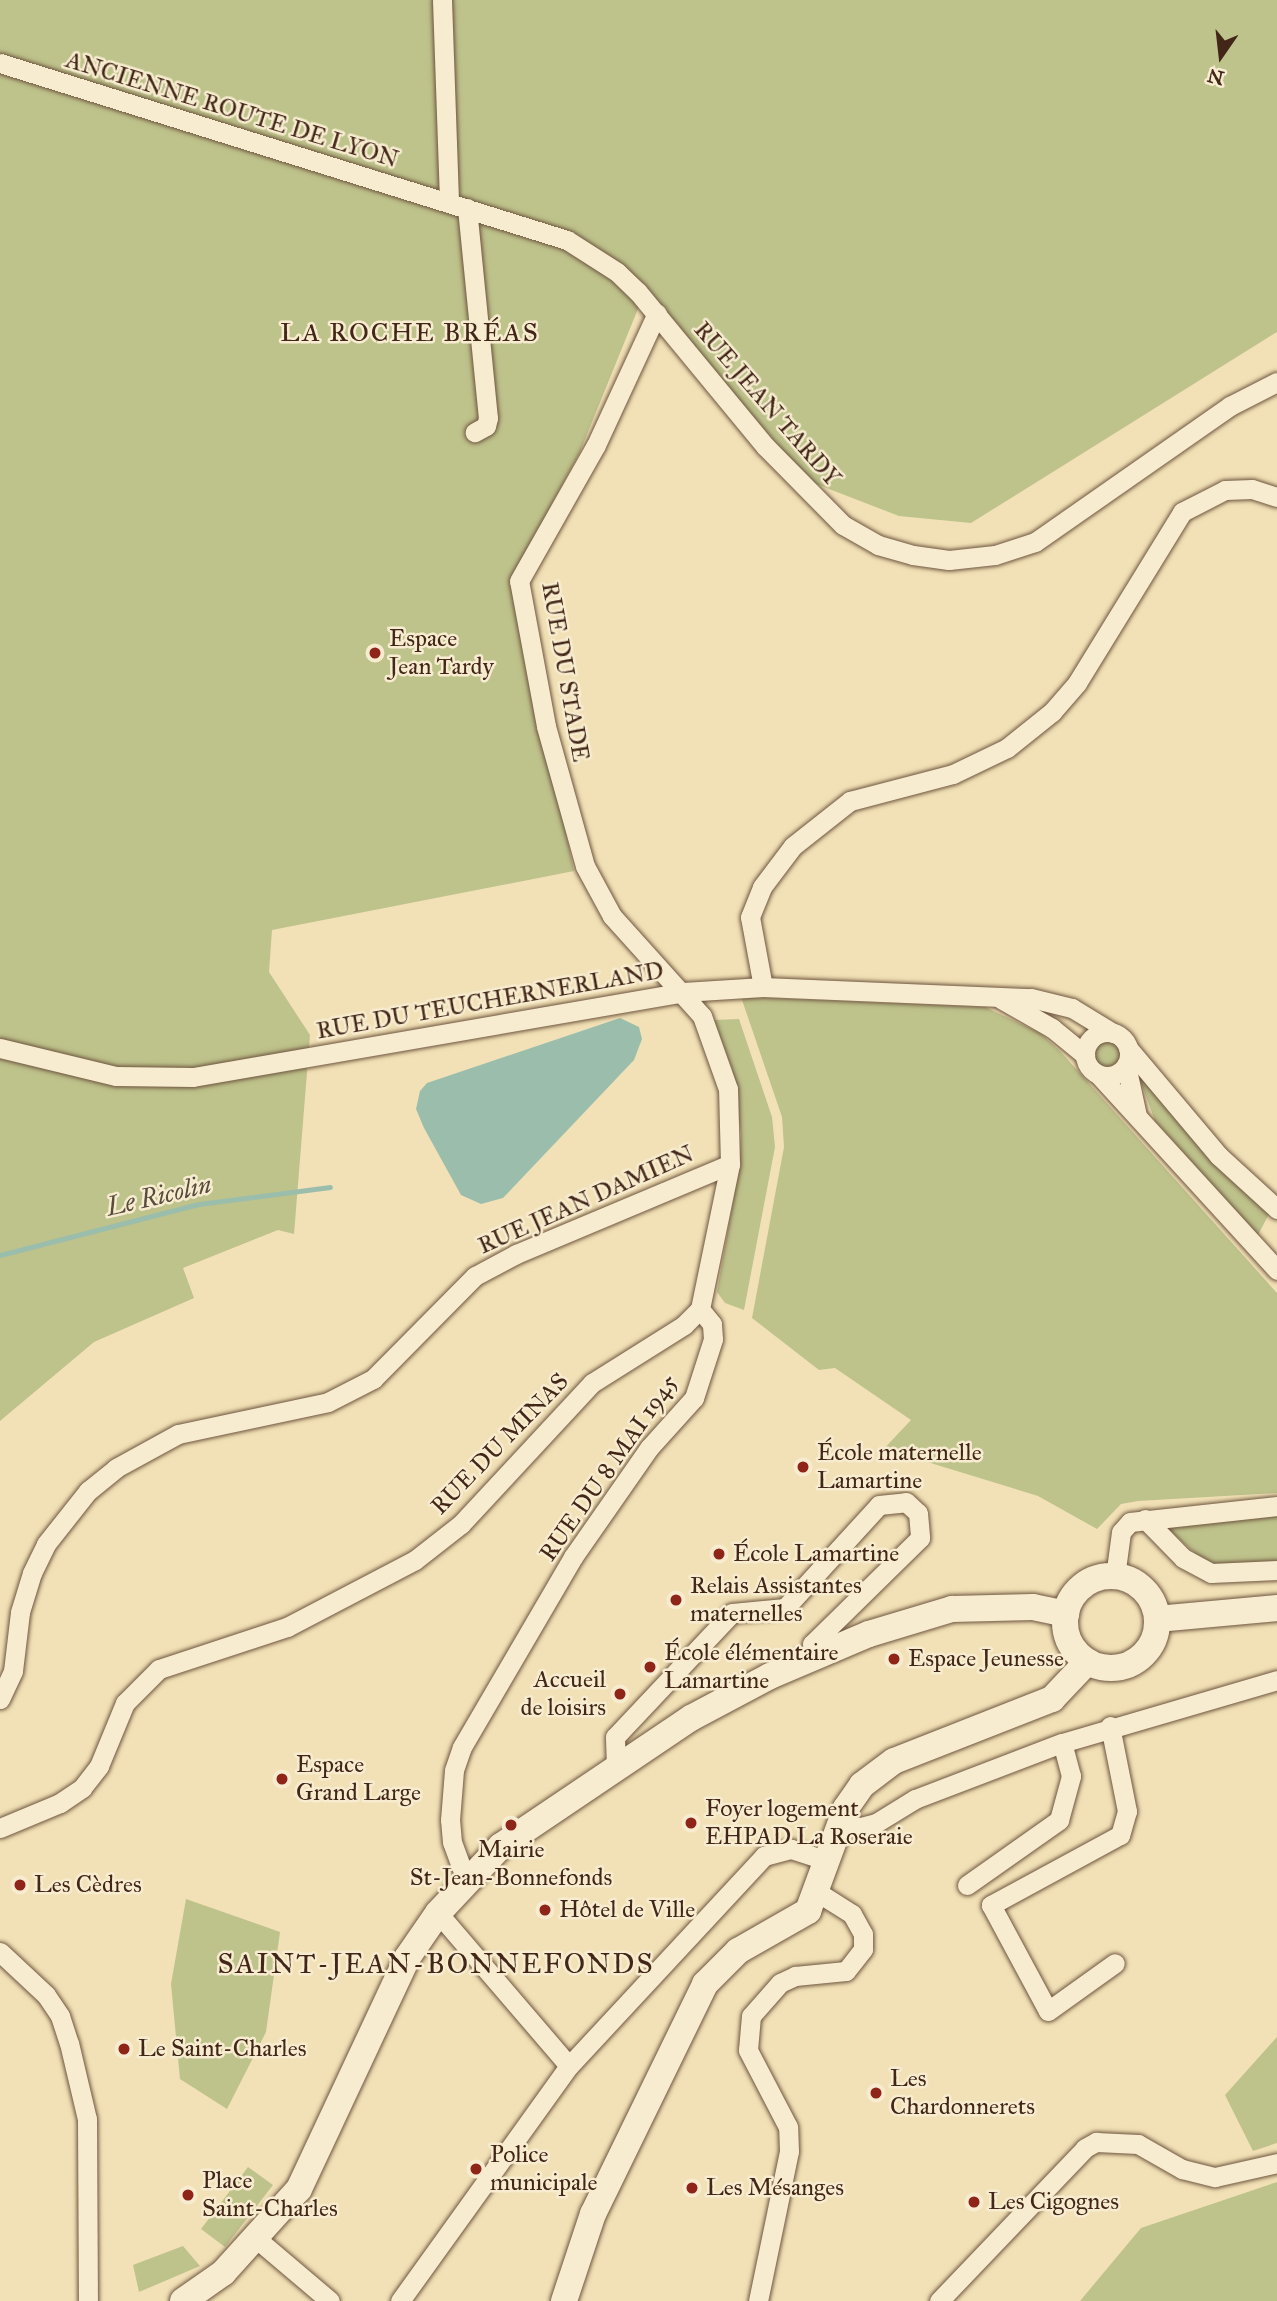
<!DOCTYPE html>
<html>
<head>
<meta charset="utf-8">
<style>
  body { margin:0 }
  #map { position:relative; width:1277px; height:2301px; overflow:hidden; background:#f2e1b6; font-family:"IM FELL Great Primer",serif }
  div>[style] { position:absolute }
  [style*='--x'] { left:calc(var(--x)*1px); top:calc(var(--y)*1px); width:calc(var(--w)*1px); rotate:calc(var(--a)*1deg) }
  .green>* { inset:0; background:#bec28b }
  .round { border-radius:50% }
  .water>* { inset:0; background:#9bbeac }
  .stream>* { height:5px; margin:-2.5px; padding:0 2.5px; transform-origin:2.5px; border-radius:2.5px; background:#9bbeac }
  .roads { filter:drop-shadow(0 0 2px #6e553f) drop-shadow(0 0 2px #6e553f) }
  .street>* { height:19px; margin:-9.5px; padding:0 9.5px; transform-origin:9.5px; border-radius:9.5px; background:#f7ecd0 }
  .street>.ring { margin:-9.5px; padding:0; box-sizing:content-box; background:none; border:19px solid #f7ecd0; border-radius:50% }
  .secondary>* { height:26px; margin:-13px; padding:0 13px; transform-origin:13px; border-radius:13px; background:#f7ecd0 }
  .secondary>.ring { margin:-13px; padding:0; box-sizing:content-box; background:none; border:26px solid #f7ecd0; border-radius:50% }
  .dots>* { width:19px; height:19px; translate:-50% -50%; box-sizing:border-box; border:4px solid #f7ecd0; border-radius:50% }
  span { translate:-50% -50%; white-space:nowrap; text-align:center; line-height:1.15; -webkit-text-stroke:5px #f7ecd0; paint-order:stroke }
  .street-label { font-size:24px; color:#422617 }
  .poi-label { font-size:24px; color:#422617 }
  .left { translate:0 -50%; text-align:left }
  .right { translate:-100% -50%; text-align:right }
  .neighbourhood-label { font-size:26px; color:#422617; letter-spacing:2px }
  .water-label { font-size:26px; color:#584c3c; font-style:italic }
  .quarter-label { font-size:28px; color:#422617; letter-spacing:2px }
  .north { position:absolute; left:1186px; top:21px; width:70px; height:70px; -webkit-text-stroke:5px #f7ecd0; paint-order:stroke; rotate:194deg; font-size:19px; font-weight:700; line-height:28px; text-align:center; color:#422617 }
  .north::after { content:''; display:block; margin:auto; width:24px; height:32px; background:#422617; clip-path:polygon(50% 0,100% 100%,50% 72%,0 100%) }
</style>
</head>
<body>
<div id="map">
  <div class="green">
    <div style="clip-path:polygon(0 0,1277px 0,1277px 332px,971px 523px,899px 516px,811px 482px,644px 294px,579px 454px,512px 577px,574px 871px,272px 930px,269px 972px,310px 1035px,294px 1234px,278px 1230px,183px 1268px,194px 1298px,94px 1342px,0 1421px)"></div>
    <div style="clip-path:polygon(741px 997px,985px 1007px,1040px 1033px,1060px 1051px,1277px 1293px,1277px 1493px,1138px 1501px,1121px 1504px,1097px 1529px,1038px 1496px,911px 1457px,879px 1454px,911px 1420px,835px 1368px,819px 1370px,752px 1318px,784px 1147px,782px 1117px)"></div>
    <div style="clip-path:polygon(739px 1019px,772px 1117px,775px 1147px,744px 1310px,725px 1303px,717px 1292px,740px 1162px,741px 1133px,732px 1069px,714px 1020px)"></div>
    <div class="round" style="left:1094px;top:1041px;width:26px;height:26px"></div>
    <div style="clip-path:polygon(1137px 1071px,1232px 1181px,1269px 1214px,1258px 1235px,1155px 1121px)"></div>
    <div style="clip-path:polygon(1277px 1515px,1277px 1567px,1211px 1567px,1169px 1530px,1176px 1525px)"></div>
    <div style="clip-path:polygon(186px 1899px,280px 1932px,266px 2032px,227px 2109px,180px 2079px,171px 1984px)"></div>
    <div style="clip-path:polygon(1277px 2037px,1277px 2143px,1253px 2151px,1225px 2095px)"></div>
    <div style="clip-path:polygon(248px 2167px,273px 2185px,225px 2247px,201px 2229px)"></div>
    <div style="clip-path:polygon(1277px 2182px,1277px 2301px,1080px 2301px,1141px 2228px)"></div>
    <div style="clip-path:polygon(183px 2246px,200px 2266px,139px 2292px,133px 2265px)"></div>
  </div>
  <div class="water">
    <div style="clip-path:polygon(620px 1018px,639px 1027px,642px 1039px,634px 1060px,503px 1198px,481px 1204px,461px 1195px,424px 1128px,416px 1109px,420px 1091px,427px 1083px)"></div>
  </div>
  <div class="stream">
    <div style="--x:0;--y:1255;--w:205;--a:-14.4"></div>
    <div style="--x:199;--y:1204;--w:132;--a:-7.4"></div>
  </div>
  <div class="roads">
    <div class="street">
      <div style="--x:442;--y:0;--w:203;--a:88"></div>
      <div style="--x:0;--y:63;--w:594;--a:17.34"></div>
      <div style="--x:567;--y:240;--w:59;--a:32.6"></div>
      <div style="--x:617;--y:272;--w:29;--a:44"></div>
      <div style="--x:638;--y:292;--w:200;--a:50.5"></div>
      <div style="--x:765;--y:446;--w:111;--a:45.4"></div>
      <div style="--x:843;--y:525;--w:40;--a:29.7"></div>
      <div style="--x:878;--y:545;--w:36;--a:16"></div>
      <div style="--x:913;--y:555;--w:36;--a:8"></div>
      <div style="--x:949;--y:560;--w:46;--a:-6.2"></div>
      <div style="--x:995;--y:555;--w:42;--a:-18"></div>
      <div style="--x:1035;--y:542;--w:238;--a:-34.9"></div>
      <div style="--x:1230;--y:406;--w:53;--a:-27.1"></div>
      <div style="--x:467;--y:208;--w:211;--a:84.3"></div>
      <div style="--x:488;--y:418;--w:8;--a:104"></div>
      <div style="--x:486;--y:426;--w:13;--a:151"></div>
      <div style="--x:763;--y:987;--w:71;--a:-100.5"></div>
      <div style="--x:750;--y:917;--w:32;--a:-68"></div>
      <div style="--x:762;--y:887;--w:51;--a:-52.9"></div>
      <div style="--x:793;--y:846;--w:73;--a:-38.3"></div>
      <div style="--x:850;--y:801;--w:106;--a:-14.7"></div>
      <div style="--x:953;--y:774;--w:60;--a:-25.7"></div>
      <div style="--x:1007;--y:748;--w:58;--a:-38.7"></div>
      <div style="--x:1052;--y:712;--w:38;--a:-49"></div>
      <div style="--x:1077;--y:683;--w:201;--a:-58.4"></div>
      <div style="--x:1182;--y:512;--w:48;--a:-27.1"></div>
      <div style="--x:1225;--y:490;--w:27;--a:-2"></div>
      <div style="--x:1252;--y:489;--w:26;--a:18"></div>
      <div style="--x:1001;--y:999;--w:59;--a:29.6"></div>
      <div style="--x:1052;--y:1028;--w:43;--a:39.3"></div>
      <div class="ring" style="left:1085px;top:1032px;width:25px;height:25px"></div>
      <div style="--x:0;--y:1048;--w:119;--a:13.6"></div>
      <div style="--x:116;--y:1076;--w:77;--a:0.7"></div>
      <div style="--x:193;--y:1077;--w:497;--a:-9.8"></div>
      <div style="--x:683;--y:992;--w:80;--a:-3.6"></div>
      <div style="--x:763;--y:987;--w:268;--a:2.4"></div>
      <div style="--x:1031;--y:998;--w:42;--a:13.7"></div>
      <div style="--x:1072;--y:1008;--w:48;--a:31.4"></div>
      <div style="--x:1128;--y:1048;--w:141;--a:49.9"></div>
      <div style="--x:1219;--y:1156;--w:79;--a:42.4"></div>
      <div style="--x:1126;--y:1065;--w:52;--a:77.8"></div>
      <div style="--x:1099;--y:1075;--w:264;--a:47.6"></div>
      <div style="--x:1145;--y:1519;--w:54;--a:45.7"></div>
      <div style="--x:1183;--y:1558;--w:32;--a:28"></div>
      <div style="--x:1211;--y:1573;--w:66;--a:-2.6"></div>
      <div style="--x:1115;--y:1577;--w:45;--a:-82.4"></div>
      <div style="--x:1121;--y:1532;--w:13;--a:-48"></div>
      <div style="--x:1130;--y:1522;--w:148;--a:-6.2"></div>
      <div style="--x:0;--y:1699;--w:31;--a:-65"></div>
      <div style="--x:13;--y:1671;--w:59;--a:-83.2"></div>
      <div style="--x:20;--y:1612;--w:41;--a:-72.9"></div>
      <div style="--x:32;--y:1573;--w:32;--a:-64"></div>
      <div style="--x:46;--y:1544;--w:68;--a:-51.6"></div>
      <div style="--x:88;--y:1491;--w:36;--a:-39"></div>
      <div style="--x:116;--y:1468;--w:71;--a:-28.7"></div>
      <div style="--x:178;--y:1434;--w:153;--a:-12"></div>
      <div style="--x:328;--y:1402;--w:51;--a:-27.1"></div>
      <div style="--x:373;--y:1379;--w:145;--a:-45.3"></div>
      <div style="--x:475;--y:1276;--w:47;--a:-28.2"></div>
      <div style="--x:516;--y:1254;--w:232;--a:-22.8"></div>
      <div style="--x:1110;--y:1726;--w:87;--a:78.7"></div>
      <div style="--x:1127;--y:1811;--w:25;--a:106"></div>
      <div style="--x:1120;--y:1835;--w:147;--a:151.5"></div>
      <div style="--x:991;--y:1905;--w:120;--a:61.7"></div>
      <div style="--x:1048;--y:2011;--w:82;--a:-35.6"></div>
      <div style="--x:616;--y:1767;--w:30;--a:-92"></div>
      <div style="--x:615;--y:1737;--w:170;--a:-46.7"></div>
      <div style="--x:732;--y:1613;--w:53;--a:-5.4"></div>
      <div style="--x:785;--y:1608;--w:139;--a:-47.6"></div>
      <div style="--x:879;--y:1505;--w:27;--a:-6"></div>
      <div style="--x:906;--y:1502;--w:16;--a:43"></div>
      <div style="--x:918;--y:1513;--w:25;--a:85"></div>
      <div style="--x:920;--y:1538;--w:151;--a:135.5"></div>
      <div style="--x:812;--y:1644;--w:12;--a:66"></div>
      <div style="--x:840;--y:1823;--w:21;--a:11"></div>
      <div style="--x:861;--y:1827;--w:16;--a:-15"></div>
      <div style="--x:876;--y:1823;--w:46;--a:-31.6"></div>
      <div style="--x:915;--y:1799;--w:157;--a:-20.9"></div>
      <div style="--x:1062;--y:1743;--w:224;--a:-16.3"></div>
      <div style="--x:0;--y:1828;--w:65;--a:-22.6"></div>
      <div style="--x:60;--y:1803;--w:27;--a:-34"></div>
      <div style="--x:82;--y:1788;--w:28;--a:-52"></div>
      <div style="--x:99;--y:1766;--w:68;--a:-67.6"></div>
      <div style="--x:125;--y:1703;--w:48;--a:-45"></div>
      <div style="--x:159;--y:1669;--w:135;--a:-18.2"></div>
      <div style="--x:287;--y:1627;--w:144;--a:-27.6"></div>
      <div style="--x:415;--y:1560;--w:58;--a:-38"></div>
      <div style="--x:461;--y:1524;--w:192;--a:-47.1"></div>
      <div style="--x:592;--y:1383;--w:109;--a:-32.2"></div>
      <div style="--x:684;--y:1325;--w:23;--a:-45"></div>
      <div style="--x:700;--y:1309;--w:148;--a:-78.3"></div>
      <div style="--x:730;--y:1164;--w:75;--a:-91.5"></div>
      <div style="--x:728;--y:1089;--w:77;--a:-109.6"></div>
      <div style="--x:702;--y:1016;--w:135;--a:-132"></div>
      <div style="--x:612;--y:916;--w:57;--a:-118.4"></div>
      <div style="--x:585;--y:866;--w:145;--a:-105.6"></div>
      <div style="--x:546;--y:726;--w:147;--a:-100.5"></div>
      <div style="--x:519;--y:581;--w:156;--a:-60.5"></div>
      <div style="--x:596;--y:445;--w:145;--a:-65.2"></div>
      <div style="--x:466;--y:1880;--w:40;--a:-110.2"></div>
      <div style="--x:452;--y:1842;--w:22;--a:-95"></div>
      <div style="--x:450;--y:1820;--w:50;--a:-85.4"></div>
      <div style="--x:454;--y:1770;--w:24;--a:-71"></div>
      <div style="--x:462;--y:1747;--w:220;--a:-59.7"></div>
      <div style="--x:573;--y:1557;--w:133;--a:-55.1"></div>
      <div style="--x:649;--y:1448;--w:67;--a:-48"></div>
      <div style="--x:694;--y:1398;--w:62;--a:-72.1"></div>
      <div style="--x:713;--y:1339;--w:15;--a:-94"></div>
      <div style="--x:712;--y:1324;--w:19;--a:-129"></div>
      <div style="--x:967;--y:1885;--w:113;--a:-35.2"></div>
      <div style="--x:1059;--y:1820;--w:46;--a:-74.7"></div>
      <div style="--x:1071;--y:1776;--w:34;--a:-105"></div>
      <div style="--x:438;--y:1913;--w:201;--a:49.4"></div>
      <div style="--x:0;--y:1952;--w:63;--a:43.1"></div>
      <div style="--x:46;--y:1995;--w:25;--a:56"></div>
      <div style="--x:60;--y:2016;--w:28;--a:72"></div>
      <div style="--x:69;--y:2043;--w:78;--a:76.7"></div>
      <div style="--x:87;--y:2119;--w:182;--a:89.7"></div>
      <div style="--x:258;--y:2240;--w:94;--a:40.3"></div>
      <div style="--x:400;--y:2301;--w:289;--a:-54.3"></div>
      <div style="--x:569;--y:2066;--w:287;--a:-47.1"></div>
      <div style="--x:764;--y:1856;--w:28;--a:-15"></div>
      <div style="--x:791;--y:1849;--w:39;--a:18"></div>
      <div style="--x:758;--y:2301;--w:153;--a:-78.3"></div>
      <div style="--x:789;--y:2151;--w:24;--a:-92"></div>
      <div style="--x:788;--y:2127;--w:87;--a:-117.5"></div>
      <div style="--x:748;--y:2050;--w:34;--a:-85"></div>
      <div style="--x:751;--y:2016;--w:44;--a:-48.7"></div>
      <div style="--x:780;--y:1983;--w:17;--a:-25"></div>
      <div style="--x:795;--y:1976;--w:51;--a:-5.6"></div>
      <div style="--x:846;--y:1971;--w:28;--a:-52"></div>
      <div style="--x:863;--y:1949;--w:15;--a:-90"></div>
      <div style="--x:863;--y:1934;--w:23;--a:-119"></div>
      <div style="--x:852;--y:1914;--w:41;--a:-147.8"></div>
      <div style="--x:939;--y:2301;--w:211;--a:-46.3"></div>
      <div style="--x:1085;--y:2148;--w:13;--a:-29"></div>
      <div style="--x:1096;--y:2142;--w:42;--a:2.7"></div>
      <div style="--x:1138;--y:2144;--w:51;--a:29.6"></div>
      <div style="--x:1182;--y:2169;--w:34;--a:14"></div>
      <div style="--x:1215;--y:2177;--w:64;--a:-12.7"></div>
    </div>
    <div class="secondary">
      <div class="ring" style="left:1065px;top:1576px;width:66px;height:66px"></div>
      <div style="--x:1157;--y:1619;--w:121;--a:-5.2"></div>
      <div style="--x:183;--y:2301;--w:49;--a:-35"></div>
      <div style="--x:223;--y:2273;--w:113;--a:-47.9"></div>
      <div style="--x:299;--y:2189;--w:255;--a:-64.9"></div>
      <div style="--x:407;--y:1958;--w:55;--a:-55.4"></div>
      <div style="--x:438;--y:1913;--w:92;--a:-46.8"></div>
      <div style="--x:501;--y:1846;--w:229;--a:-34"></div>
      <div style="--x:691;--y:1718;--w:89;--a:-28"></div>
      <div style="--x:770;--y:1676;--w:108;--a:-23"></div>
      <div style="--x:869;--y:1634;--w:87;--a:-16.8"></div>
      <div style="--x:952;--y:1609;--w:81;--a:-1.4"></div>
      <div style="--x:1033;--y:1607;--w:34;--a:12"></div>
      <div style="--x:564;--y:2301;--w:92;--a:-71.6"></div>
      <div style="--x:593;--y:2214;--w:256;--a:-64"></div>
      <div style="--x:705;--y:1984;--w:47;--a:-45"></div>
      <div style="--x:738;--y:1951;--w:81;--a:-29.7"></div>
      <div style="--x:808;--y:1911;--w:110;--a:-69.7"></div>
      <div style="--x:846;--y:1808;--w:28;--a:-55"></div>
      <div style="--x:862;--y:1785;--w:40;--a:-37"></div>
      <div style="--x:894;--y:1761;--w:170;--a:-21.4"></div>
      <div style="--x:1052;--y:1699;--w:51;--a:-46.6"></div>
    </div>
  </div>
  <div class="dots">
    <div style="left:375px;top:653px;background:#8f2418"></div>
    <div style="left:803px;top:1467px;background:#8f2418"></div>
    <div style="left:719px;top:1554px;background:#8f2418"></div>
    <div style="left:676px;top:1600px;background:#8f2418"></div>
    <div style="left:894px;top:1659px;background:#8f2418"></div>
    <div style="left:650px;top:1667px;background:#8f2418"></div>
    <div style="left:620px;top:1694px;background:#8f2418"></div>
    <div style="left:282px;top:1779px;background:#8f2418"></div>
    <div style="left:691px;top:1823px;background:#8f2418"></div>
    <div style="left:511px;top:1825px;background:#8f2418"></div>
    <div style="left:20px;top:1885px;background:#8f2418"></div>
    <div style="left:545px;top:1910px;background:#8f2418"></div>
    <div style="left:124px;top:2049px;background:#8f2418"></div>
    <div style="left:876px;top:2093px;background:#8f2418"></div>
    <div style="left:476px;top:2169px;background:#8f2418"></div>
    <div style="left:692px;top:2188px;background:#8f2418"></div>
    <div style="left:188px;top:2195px;background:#8f2418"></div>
    <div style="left:974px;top:2202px;background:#8f2418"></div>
  </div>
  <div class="street-label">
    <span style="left:232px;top:110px;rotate:17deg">ANCIENNE ROUTE DE LYON</span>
    <span style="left:767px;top:404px;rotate:49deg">RUE JEAN TARDY</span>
    <span style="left:565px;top:672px;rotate:80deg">RUE DU STADE</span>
    <span style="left:490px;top:1001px;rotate:-10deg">RUE DU TEUCHERNERLAND</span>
    <span style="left:586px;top:1200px;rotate:-24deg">RUE JEAN DAMIEN</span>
    <span style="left:500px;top:1444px;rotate:-46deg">RUE DU MINAS</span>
    <span style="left:609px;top:1468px;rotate:-55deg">RUE DU 8 MAI 1945</span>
  </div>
  <div class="poi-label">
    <span class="left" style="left:389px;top:653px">Espace<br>Jean Tardy</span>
    <span class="left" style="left:817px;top:1467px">École maternelle<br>Lamartine</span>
    <span class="left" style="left:733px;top:1554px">École Lamartine</span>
    <span class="left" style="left:690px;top:1600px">Relais Assistantes<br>maternelles</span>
    <span class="left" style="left:664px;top:1667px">École élémentaire<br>Lamartine</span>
    <span class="left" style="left:908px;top:1659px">Espace Jeunesse</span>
    <span class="right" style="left:606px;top:1694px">Accueil<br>de loisirs</span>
    <span class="left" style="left:296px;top:1779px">Espace<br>Grand Large</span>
    <span class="left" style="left:705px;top:1823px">Foyer logement<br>EHPAD La Roseraie</span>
    <span style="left:511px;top:1864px">Mairie<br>St-Jean-Bonnefonds</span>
    <span class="left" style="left:34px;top:1885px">Les Cèdres</span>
    <span class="left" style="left:559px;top:1910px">Hôtel de Ville</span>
    <span class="left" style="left:138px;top:2049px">Le Saint-Charles</span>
    <span class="left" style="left:890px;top:2093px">Les<br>Chardonnerets</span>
    <span class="left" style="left:490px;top:2169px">Police<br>municipale</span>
    <span class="left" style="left:202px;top:2195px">Place<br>Saint-Charles</span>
    <span class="left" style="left:706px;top:2188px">Les Mésanges</span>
    <span class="left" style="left:988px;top:2202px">Les Cigognes</span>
  </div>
  <div class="neighbourhood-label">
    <span style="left:410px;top:333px">LA ROCHE BRÉAS</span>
  </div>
  <div class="water-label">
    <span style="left:159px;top:1196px;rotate:-13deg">Le Ricolin</span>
  </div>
  <div class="quarter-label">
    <span style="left:436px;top:1964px">SAINT-JEAN-BONNEFONDS</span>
  </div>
  <div class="north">N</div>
</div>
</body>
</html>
